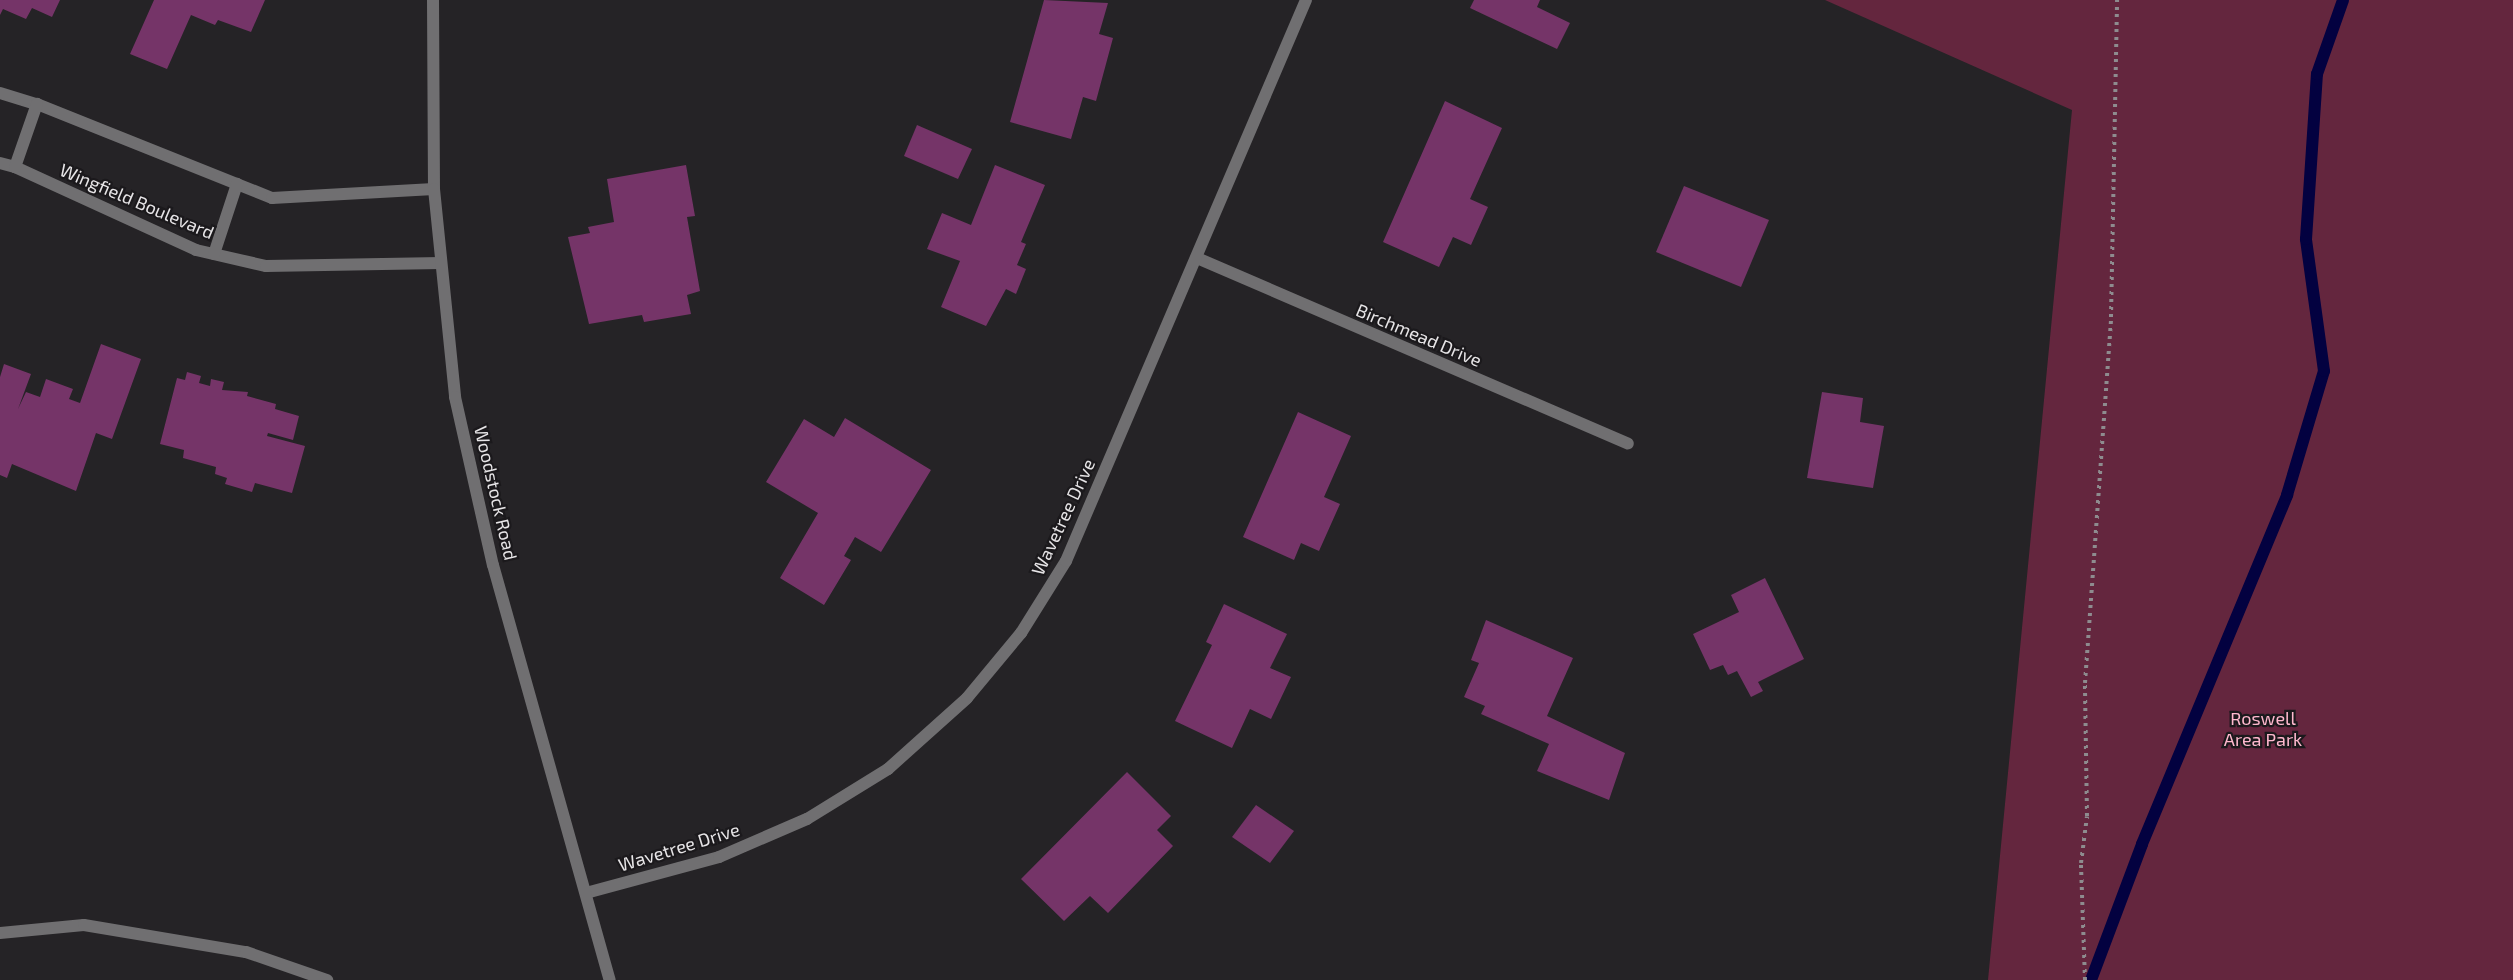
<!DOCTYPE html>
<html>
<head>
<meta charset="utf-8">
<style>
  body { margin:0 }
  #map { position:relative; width:2513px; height:980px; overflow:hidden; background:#252326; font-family:"Exo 2",sans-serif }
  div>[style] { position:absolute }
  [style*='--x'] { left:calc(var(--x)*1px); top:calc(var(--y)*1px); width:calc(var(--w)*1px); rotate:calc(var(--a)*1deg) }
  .green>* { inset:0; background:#64263e }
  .stream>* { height:12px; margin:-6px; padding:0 6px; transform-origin:6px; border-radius:6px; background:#030140 }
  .building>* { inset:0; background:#753468 }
  .path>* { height:4px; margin-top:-2px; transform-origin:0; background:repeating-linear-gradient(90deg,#8e8c8f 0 3px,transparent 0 7.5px) }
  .service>* { height:12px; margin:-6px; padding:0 6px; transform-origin:6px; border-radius:6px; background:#706f71 }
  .minor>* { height:12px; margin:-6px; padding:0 6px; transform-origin:6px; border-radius:6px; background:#706f71 }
  .tertiary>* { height:12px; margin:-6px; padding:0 6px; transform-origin:6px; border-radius:6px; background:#706f71 }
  span { translate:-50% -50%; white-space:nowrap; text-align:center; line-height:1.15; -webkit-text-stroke:4.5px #1b191c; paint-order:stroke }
  .street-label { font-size:18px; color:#e7e5e7 }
  .park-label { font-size:18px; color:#ffb8ce }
</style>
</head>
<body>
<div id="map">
  <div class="green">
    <div style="clip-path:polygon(1825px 0,2513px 0,2513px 980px,1988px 980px,2072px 110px)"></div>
  </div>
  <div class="stream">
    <div style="--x:2091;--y:980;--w:145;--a:-69.4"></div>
    <div style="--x:2142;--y:844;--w:378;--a:-67.4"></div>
    <div style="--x:2287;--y:495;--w:129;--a:-73.4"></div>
    <div style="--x:2324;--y:371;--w:133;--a:-97.8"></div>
    <div style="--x:2306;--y:239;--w:165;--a:-86.2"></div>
    <div style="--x:2317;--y:74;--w:78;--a:-70.6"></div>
  </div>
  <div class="building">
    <div style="clip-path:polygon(0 0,60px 0,52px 17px,32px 8px,26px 19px,3px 9px,0 15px)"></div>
    <div style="clip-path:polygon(154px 0,265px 0,251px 32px,218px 20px,215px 25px,191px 15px,167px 69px,130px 54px)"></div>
    <div style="clip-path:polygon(1044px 0,1108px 3px,1099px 34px,1113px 38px,1096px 101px,1083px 97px,1071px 139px,1010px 122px)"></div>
    <div style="clip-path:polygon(1474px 0,1540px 0,1537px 7px,1570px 23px,1557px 49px,1470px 8px)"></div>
    <div style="clip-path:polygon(1445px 101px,1502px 128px,1470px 199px,1488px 207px,1471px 245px,1453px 237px,1439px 267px,1383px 242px)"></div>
    <div style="clip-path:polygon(917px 125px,972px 149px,958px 179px,904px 156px)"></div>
    <div style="clip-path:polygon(686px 165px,695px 216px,687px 217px,700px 291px,687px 295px,691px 314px,644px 322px,642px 315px,589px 324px,568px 237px,590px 233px,588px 227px,614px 222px,607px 179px)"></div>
    <div style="clip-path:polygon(995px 165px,1045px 185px,1021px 242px,1026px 244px,1017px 265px,1026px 269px,1016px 294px,1006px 289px,986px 326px,941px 307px,960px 261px,927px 249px,942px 213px,971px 225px)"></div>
    <div style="clip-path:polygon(1684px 186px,1769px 220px,1741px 287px,1656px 252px)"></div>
    <div style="clip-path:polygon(101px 344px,141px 359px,112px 439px,96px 433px,76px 491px,12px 464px,7px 478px,0 475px,0 377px,4px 364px,31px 374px,18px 409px,26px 392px,40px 397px,46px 379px,73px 389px,69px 399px,80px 403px)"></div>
    <div style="clip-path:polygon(187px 372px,201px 376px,199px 383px,210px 386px,211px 379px,224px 382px,222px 390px,248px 392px,247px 396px,276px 404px,275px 409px,299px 416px,293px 440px,268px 433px,267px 436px,305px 446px,292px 493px,255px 483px,252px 492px,225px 484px,227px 478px,215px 474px,216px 467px,183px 458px,184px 450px,160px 444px,177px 378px,185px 380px)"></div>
    <div style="clip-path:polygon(1822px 392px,1863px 398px,1860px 422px,1884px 426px,1873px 488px,1807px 478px)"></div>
    <div style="clip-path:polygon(1298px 412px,1351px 436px,1324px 497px,1340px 504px,1319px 551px,1301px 543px,1294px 560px,1243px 537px)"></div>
    <div style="clip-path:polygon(845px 418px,931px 470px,881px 552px,855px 537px,844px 556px,851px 560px,824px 605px,780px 578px,818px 513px,766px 482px,804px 419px,834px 437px)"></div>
    <div style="clip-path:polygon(1765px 578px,1804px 659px,1758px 682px,1763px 691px,1751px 697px,1737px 671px,1728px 675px,1723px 665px,1710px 670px,1693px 634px,1739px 612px,1731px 595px)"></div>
    <div style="clip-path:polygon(1224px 604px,1287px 634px,1270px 668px,1291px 677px,1271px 719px,1250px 709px,1232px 748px,1175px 721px,1212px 645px,1206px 642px)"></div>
    <div style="clip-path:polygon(1486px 620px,1573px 658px,1547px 716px,1625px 753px,1609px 800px,1537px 771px,1549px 744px,1481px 714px,1485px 706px,1464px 697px,1479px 663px,1471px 660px)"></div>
    <div style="clip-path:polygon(1127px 772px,1171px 816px,1157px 830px,1173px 846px,1108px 913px,1090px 896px,1064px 921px,1021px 879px)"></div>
    <div style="clip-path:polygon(1256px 805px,1294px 831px,1270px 863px,1232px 837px)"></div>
  </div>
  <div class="path">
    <div style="--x:2085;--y:980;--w:117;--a:-92"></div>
    <div style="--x:2081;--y:863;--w:47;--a:-82.7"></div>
    <div style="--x:2087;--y:816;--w:133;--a:-90.9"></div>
    <div style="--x:2085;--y:683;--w:367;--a:-85.9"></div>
    <div style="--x:2111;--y:317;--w:317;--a:-88.9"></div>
  </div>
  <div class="service">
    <div style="--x:0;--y:933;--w:84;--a:-5.4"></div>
    <div style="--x:84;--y:925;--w:164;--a:9.5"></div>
    <div style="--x:246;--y:952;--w:86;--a:19.1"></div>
  </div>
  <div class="minor">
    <div style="--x:0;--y:93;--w:39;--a:17"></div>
    <div style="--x:37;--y:104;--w:253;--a:21.8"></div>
    <div style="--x:272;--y:198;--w:162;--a:-3.2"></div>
    <div style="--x:0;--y:163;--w:16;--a:15"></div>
    <div style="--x:15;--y:167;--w:199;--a:24.6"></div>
    <div style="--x:196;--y:250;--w:72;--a:12.9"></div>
    <div style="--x:266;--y:266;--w:175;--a:-1"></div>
    <div style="--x:15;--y:167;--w:67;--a:-70.8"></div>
    <div style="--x:214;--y:254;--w:74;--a:-71.8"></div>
    <div style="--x:1197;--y:258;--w:469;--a:23.3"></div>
    <div style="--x:586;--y:893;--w:138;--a:-15.1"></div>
    <div style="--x:719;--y:857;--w:96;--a:-23.4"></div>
    <div style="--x:807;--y:819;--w:95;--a:-31.7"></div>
    <div style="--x:888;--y:769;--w:106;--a:-41.9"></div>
    <div style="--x:967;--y:698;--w:85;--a:-50.3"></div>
    <div style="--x:1021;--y:633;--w:85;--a:-58"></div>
    <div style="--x:1066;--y:561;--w:610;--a:-66.84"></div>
  </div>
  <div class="tertiary">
    <div style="--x:433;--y:0;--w:189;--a:89.7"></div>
    <div style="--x:434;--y:189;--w:209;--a:84.2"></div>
    <div style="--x:455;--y:397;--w:172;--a:77.3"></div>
    <div style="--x:493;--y:565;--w:431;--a:74.3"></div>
  </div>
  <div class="street-label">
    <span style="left:137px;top:201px;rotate:23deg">Wingfield Boulevard</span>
    <span style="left:1419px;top:335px;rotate:23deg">Birchmead Drive</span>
    <span style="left:496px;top:493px;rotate:77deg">Woodstock Road</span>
    <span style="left:1063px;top:517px;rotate:-65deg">Wavetree Drive</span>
    <span style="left:679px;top:847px;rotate:-17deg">Wavetree Drive</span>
  </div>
  <div class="park-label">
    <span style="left:2263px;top:729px">Roswell<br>Area Park</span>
  </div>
</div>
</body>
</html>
